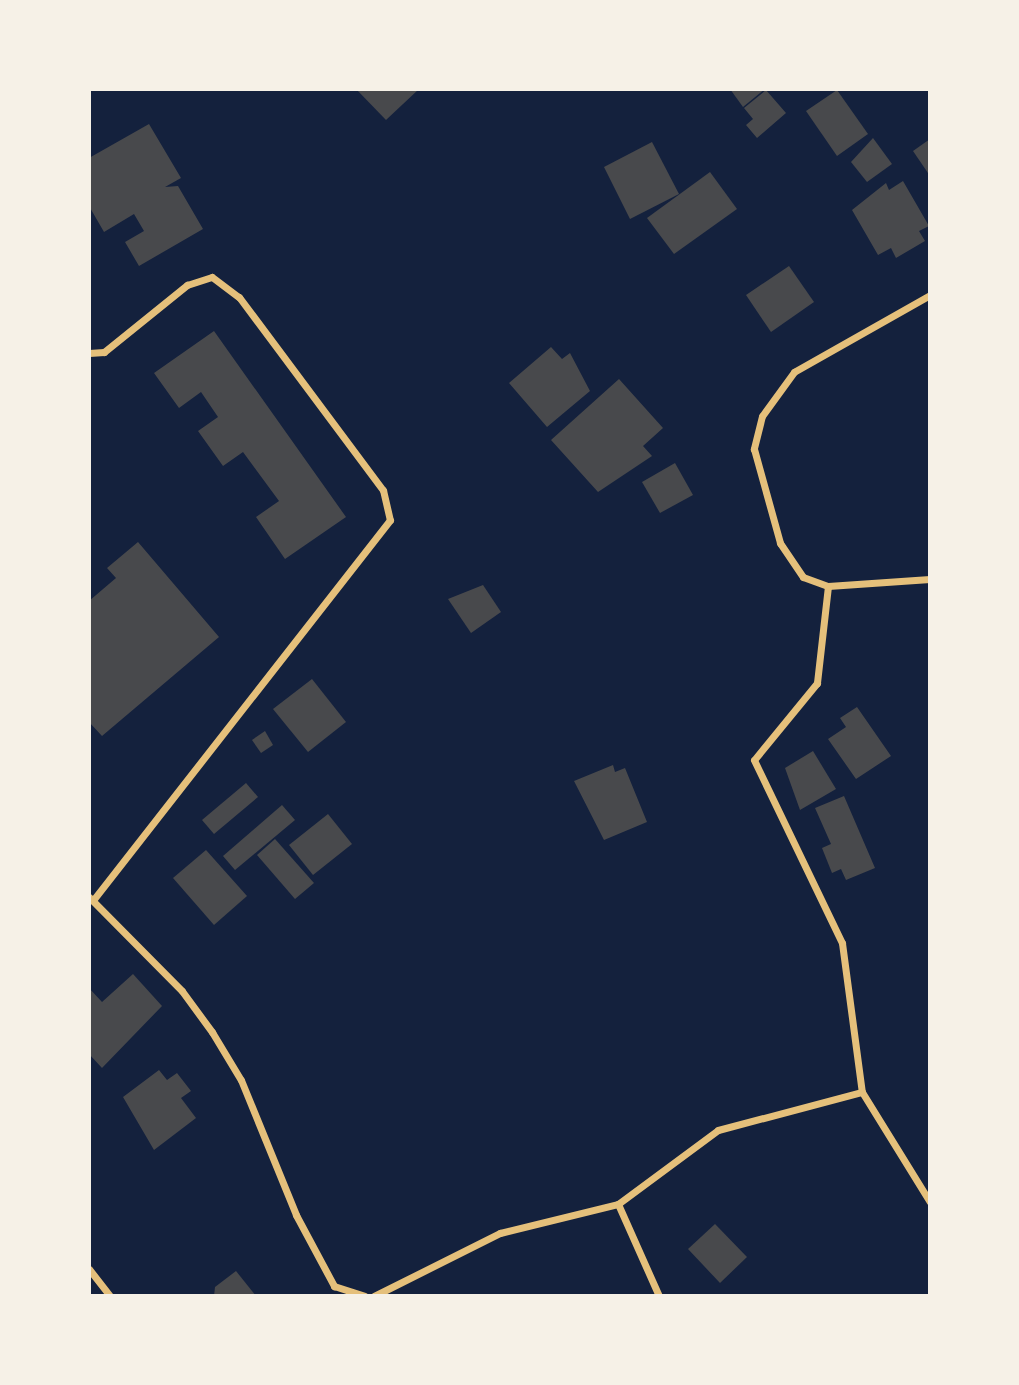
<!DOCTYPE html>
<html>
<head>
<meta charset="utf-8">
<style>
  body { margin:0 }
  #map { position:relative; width:1019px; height:1385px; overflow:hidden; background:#14213d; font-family:"Alegreya Sans",sans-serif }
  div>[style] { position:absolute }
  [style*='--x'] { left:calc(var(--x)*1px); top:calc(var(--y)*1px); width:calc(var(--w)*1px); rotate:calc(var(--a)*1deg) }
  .building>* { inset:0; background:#48494c }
  .minor>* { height:7px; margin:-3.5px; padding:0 3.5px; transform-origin:3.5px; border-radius:3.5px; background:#e5c07b }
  span { translate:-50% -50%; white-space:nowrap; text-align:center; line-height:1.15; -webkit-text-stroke:5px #f6f1e7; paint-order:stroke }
  .frame { position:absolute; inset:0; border:91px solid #f6f1e7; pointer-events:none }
</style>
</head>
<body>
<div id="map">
  <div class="building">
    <div style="clip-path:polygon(356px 89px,419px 89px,386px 120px)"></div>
    <div style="clip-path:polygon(730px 89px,765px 89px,743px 107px)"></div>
    <div style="clip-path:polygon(766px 90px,786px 113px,757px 138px,746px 125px,753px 119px,744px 108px)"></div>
    <div style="clip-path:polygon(837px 90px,868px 134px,837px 156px,806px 111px)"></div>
    <div style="clip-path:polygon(149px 124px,181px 178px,165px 187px,178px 186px,203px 229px,139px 266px,125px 242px,144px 231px,134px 214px,104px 232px,89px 206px,89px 158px)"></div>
    <div style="clip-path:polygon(873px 138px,892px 164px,867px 182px,851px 162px)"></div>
    <div style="clip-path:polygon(930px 139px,930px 176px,913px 151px)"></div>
    <div style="clip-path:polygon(652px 142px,679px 194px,630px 219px,604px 167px)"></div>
    <div style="clip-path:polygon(710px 172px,737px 209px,674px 254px,647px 218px)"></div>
    <div style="clip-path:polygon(903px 181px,929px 226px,919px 231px,925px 241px,896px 258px,891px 248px,878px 255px,852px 210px,886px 183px,889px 190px)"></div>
    <div style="clip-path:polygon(789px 266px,814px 302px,771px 332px,746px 295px)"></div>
    <div style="clip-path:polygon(214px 331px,346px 517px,285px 559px,256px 517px,279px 501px,243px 452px,223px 466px,198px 431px,218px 417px,201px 392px,179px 408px,154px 373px)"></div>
    <div style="clip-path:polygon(551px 347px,562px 359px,570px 353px,590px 391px,547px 427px,509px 383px)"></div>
    <div style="clip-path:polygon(619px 379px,663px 428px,643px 446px,652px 456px,598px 492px,551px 440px)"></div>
    <div style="clip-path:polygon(675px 463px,693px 495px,660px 513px,642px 482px)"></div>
    <div style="clip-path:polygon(138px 542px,219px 637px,102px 736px,89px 722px,89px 601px,116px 578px,107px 568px)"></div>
    <div style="clip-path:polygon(483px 585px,501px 612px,471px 633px,448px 599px)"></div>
    <div style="clip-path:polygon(312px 679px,346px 722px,308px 752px,273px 709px)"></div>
    <div style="clip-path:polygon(857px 707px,891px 756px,856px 779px,828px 739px,846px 727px,840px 718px)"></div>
    <div style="clip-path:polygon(265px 731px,273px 745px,261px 753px,252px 740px)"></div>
    <div style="clip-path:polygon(813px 751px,836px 789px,800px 810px,785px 768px)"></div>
    <div style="clip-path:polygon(613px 765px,615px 772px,625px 768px,647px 822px,604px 840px,574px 781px)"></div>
    <div style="clip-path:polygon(246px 783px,258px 797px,214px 834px,202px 820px)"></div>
    <div style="clip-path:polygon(844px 796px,875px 868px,846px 880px,841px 869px,832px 873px,822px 848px,831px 844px,815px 808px)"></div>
    <div style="clip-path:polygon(282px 805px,295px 820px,235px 870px,223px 856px)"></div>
    <div style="clip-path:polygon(328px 814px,352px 844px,313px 875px,289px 845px)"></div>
    <div style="clip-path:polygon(275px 839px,314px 883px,295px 899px,257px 855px)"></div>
    <div style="clip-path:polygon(206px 850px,247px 896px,214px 925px,173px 878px)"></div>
    <div style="clip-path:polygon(133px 974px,162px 1006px,102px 1068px,89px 1054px,89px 988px,102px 1002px)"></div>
    <div style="clip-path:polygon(159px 1070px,167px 1080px,177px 1073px,191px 1091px,181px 1098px,196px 1118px,154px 1150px,123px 1097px)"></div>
    <div style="clip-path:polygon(715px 1224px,747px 1257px,720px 1283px,688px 1249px)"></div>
    <div style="clip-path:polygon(236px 1271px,256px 1296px,214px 1296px,215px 1287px)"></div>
  </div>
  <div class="minor">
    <div style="--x:930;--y:295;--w:156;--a:150.5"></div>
    <div style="--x:794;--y:372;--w:54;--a:126"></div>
    <div style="--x:762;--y:416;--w:34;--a:104"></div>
    <div style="--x:754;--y:449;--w:98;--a:74.5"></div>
    <div style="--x:780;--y:543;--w:41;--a:55.9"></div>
    <div style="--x:803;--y:577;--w:27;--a:20"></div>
    <div style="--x:828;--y:586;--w:102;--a:-3.9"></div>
    <div style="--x:89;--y:353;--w:15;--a:-4"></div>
    <div style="--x:104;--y:352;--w:107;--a:-38.9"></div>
    <div style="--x:187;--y:285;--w:26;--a:-18"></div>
    <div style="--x:212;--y:277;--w:34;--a:37"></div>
    <div style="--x:239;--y:297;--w:241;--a:53.3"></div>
    <div style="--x:383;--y:490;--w:31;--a:77"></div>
    <div style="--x:390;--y:520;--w:481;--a:128"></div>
    <div style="--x:828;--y:586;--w:98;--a:96.5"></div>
    <div style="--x:817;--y:683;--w:99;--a:129.3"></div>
    <div style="--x:754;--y:760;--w:203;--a:64.3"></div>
    <div style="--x:842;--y:943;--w:150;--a:82.4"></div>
    <div style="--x:862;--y:1092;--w:129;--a:58.3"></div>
    <div style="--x:89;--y:897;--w:132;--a:45.3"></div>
    <div style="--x:182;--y:991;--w:51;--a:53.8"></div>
    <div style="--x:212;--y:1032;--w:56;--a:58.9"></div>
    <div style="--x:241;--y:1080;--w:146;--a:67.8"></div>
    <div style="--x:296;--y:1215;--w:81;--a:61.8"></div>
    <div style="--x:334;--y:1286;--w:32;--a:18"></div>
    <div style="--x:618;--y:1204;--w:101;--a:66"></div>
    <div style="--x:89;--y:1269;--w:34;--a:52"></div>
    <div style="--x:374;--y:1296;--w:141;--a:-26.6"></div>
    <div style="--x:500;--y:1233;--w:122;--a:-13.8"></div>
    <div style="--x:618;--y:1204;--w:124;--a:-36.5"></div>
    <div style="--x:718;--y:1130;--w:149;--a:-14.8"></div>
  </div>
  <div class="frame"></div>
</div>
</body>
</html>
